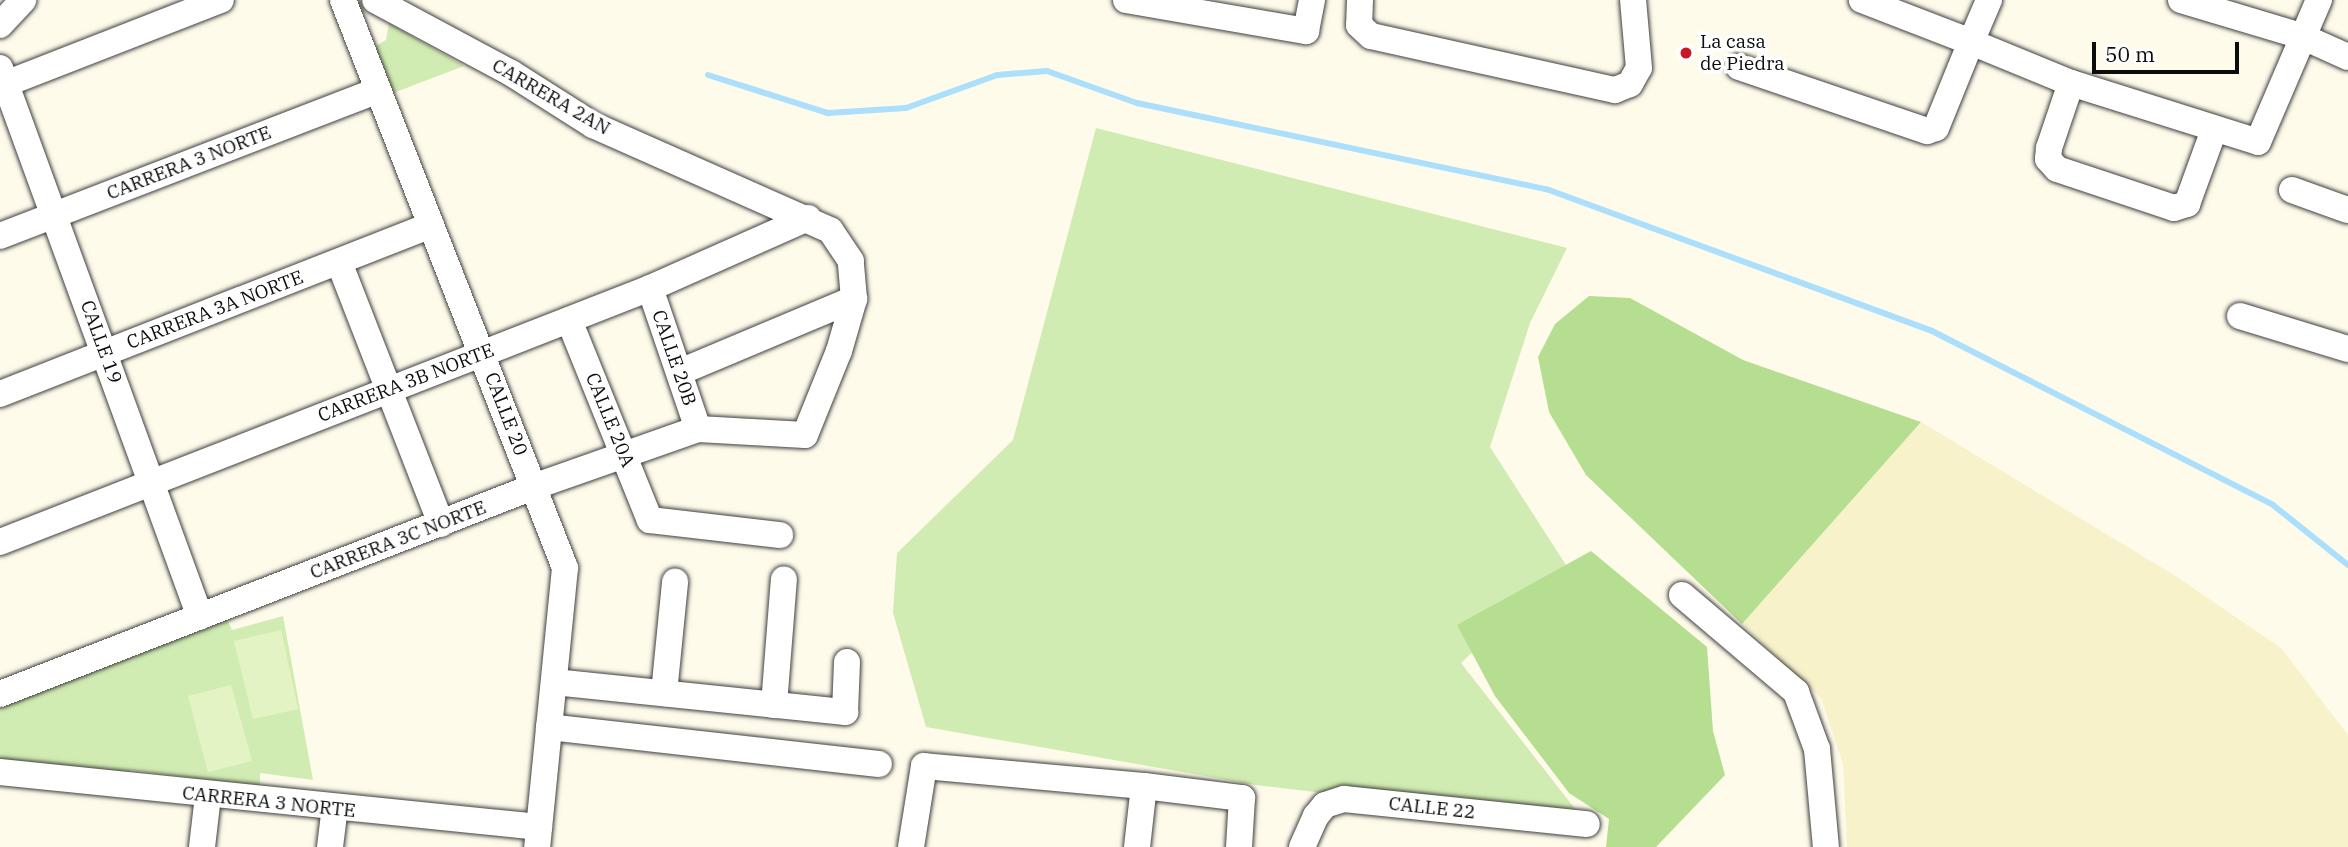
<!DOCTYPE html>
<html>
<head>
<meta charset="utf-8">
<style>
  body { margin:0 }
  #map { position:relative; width:2348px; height:847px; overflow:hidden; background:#fffbeb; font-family:"IBM Plex Serif",serif }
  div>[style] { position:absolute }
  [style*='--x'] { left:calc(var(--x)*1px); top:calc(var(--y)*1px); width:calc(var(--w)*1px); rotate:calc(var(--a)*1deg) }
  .farmland>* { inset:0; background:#f7f2c9 }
  .green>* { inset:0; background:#d1ecb2 }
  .forest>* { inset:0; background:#b5de90 }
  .pitch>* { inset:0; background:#e4f3c4 }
  .stream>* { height:6px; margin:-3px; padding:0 3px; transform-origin:3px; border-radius:3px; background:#abdffb }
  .roads { filter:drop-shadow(0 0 2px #3f3f3f) drop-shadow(0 0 2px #3f3f3f) }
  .minor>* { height:26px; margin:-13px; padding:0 13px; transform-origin:13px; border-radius:13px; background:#fff }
  .dots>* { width:19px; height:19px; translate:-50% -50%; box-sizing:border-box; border:4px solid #fff; border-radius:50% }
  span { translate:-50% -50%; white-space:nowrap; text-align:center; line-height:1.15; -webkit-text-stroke:7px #fff; paint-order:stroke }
  .poi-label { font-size:19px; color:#0c0c0c }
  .left { translate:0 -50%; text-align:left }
  .street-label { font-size:19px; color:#0c0c0c }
  .scale { position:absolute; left:2092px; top:42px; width:147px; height:32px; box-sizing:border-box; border:4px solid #0c0c0c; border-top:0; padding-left:9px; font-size:21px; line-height:24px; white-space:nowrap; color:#0c0c0c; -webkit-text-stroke:5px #fff; paint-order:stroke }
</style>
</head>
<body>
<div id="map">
  <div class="farmland">
    <div style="clip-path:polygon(1921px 422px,2174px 575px,2281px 648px,2348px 735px,2348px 847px,1847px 847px,1843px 764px,1821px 698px,1742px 624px)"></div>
  </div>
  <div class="green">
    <div style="clip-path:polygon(389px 23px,464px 66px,388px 95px,366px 42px,376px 46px,386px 40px)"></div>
    <div style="clip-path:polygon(1096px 128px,1567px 248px,1530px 323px,1490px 447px,1566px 565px,1461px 663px,1587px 824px,1256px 785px,926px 727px,893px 613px,897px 553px,1013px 440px)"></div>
    <div style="clip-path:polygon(283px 616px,313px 780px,260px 773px,260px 786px,130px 770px,123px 782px,0 764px,0 704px,226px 617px,232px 630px)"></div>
  </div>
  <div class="forest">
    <div style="clip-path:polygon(1589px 296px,1630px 298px,1743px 360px,1921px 422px,1742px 624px,1586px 475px,1549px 412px,1538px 357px,1555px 324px)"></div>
    <div style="clip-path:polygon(1591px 551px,1707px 647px,1713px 731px,1725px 775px,1656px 847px,1606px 847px,1609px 819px,1569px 793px,1495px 696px,1457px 625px)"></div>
  </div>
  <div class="pitch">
    <div style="clip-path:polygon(281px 630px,298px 709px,253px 719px,234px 641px)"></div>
    <div style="clip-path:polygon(231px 685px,252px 761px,208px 772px,188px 696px)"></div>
  </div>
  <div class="stream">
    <div style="--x:708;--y:75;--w:126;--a:17.6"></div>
    <div style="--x:828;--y:113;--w:78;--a:-3.7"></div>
    <div style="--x:906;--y:108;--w:97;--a:-19.9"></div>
    <div style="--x:997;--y:75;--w:50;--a:-4.6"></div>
    <div style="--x:1047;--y:71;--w:96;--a:19.6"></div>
    <div style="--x:1137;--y:103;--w:421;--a:11.9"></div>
    <div style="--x:1549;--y:190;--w:408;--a:20.2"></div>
    <div style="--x:1932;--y:331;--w:383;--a:27"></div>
    <div style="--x:2273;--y:505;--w:96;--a:38.7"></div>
  </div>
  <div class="roads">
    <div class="minor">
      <div style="--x:343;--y:0;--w:610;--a:68.65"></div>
      <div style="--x:565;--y:568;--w:280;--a:95.7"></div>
      <div style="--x:1126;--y:0;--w:183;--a:9.8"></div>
      <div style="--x:1306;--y:31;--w:32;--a:-79"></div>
      <div style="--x:1360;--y:0;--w:25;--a:92"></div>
      <div style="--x:1359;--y:25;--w:16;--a:43"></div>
      <div style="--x:1371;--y:36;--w:250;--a:12.5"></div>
      <div style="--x:1615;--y:90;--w:16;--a:-22"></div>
      <div style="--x:1630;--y:84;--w:18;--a:-61"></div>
      <div style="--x:1639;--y:68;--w:68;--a:-95"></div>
      <div style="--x:1989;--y:0;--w:46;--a:113.2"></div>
      <div style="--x:1971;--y:42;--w:108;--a:22.3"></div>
      <div style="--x:2071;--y:83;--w:196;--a:17.5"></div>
      <div style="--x:2258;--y:142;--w:155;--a:-66.8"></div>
      <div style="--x:2181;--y:0;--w:125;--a:16.7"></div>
      <div style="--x:2301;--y:36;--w:51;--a:24.1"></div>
      <div style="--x:0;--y:25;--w:34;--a:-47"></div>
      <div style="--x:1739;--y:67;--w:199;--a:18.8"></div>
      <div style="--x:1927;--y:131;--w:9;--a:-18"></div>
      <div style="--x:1936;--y:128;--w:93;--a:-67.9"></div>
      <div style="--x:1971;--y:42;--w:117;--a:-158.9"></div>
      <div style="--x:0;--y:68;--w:584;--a:69.98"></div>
      <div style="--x:2071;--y:83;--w:69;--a:108.7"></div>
      <div style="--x:2049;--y:148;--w:11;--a:95"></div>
      <div style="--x:2048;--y:159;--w:13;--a:48"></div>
      <div style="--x:2057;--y:169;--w:123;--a:18.4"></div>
      <div style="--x:2174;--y:208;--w:14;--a:-17"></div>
      <div style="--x:2187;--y:204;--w:79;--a:-70"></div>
      <div style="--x:0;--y:86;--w:237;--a:-21.3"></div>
      <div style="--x:2292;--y:190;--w:59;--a:19.7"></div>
      <div style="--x:0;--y:236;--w:405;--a:-21.1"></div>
      <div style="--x:339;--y:262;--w:281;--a:68.7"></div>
      <div style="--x:650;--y:288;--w:149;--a:71.2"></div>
      <div style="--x:2240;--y:316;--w:113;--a:17"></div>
      <div style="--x:569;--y:320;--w:216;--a:68"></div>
      <div style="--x:650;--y:520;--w:131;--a:6.6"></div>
      <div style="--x:680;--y:372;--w:189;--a:-22.8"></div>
      <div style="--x:0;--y:394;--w:463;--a:-21.4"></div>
      <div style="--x:0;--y:542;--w:698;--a:-21.34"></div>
      <div style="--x:650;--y:288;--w:173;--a:-23.9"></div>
      <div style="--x:1682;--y:595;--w:150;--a:40.4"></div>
      <div style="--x:1796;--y:692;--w:61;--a:69.8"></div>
      <div style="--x:1817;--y:749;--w:98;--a:84.8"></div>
      <div style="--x:554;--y:682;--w:293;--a:5.9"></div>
      <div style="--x:845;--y:712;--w:50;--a:-87.7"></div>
      <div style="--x:664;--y:693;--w:112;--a:-84.3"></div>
      <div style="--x:0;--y:694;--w:572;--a:-21.22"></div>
      <div style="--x:533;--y:487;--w:175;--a:-19.4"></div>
      <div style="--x:698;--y:429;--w:107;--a:3.2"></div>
      <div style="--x:805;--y:435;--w:91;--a:-68"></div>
      <div style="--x:839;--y:351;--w:54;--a:-73.9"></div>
      <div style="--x:854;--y:299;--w:38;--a:-95"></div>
      <div style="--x:851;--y:261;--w:37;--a:-124"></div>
      <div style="--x:830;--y:230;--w:259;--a:-156.1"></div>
      <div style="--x:593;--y:125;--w:97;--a:-147.6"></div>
      <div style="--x:511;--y:73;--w:154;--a:-151.8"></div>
      <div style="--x:774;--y:705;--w:126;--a:-85.5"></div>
      <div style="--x:549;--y:727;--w:332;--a:6.4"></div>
      <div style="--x:0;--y:772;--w:542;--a:5.83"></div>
      <div style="--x:202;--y:847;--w:51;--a:-83.3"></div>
      <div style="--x:330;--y:847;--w:38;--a:-83"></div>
      <div style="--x:911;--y:847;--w:82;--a:-80.9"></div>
      <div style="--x:924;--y:766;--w:221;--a:5.2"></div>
      <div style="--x:1137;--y:847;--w:61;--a:-83.5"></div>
      <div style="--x:1144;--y:786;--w:99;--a:7"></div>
      <div style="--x:1242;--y:798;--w:49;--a:93.5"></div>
      <div style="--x:1302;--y:847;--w:34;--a:-66"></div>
      <div style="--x:1316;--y:816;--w:14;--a:-51"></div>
      <div style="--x:1325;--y:805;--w:20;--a:-18"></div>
      <div style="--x:1344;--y:799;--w:244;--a:5.9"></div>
    </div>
  </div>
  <div class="dots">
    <div style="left:1686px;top:53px;background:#c71925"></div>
  </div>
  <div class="poi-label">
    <span class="left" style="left:1700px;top:53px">La casa<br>de Piedra</span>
  </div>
  <div class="street-label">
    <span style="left:551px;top:97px;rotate:30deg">CARRERA 2AN</span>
    <span style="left:189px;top:163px;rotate:-21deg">CARRERA 3 NORTE</span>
    <span style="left:215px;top:310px;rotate:-21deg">CARRERA 3A NORTE</span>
    <span style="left:101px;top:342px;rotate:70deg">CALLE 19</span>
    <span style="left:674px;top:358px;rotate:71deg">CALLE 20B</span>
    <span style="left:406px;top:383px;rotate:-21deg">CARRERA 3B NORTE</span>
    <span style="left:506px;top:414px;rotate:69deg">CALLE 20</span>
    <span style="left:610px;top:420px;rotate:68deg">CALLE 20A</span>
    <span style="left:398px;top:540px;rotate:-21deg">CARRERA 3C NORTE</span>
    <span style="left:269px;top:802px;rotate:6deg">CARRERA 3 NORTE</span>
    <span style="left:1432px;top:808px;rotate:6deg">CALLE 22</span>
  </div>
  <div class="scale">50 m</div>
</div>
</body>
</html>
